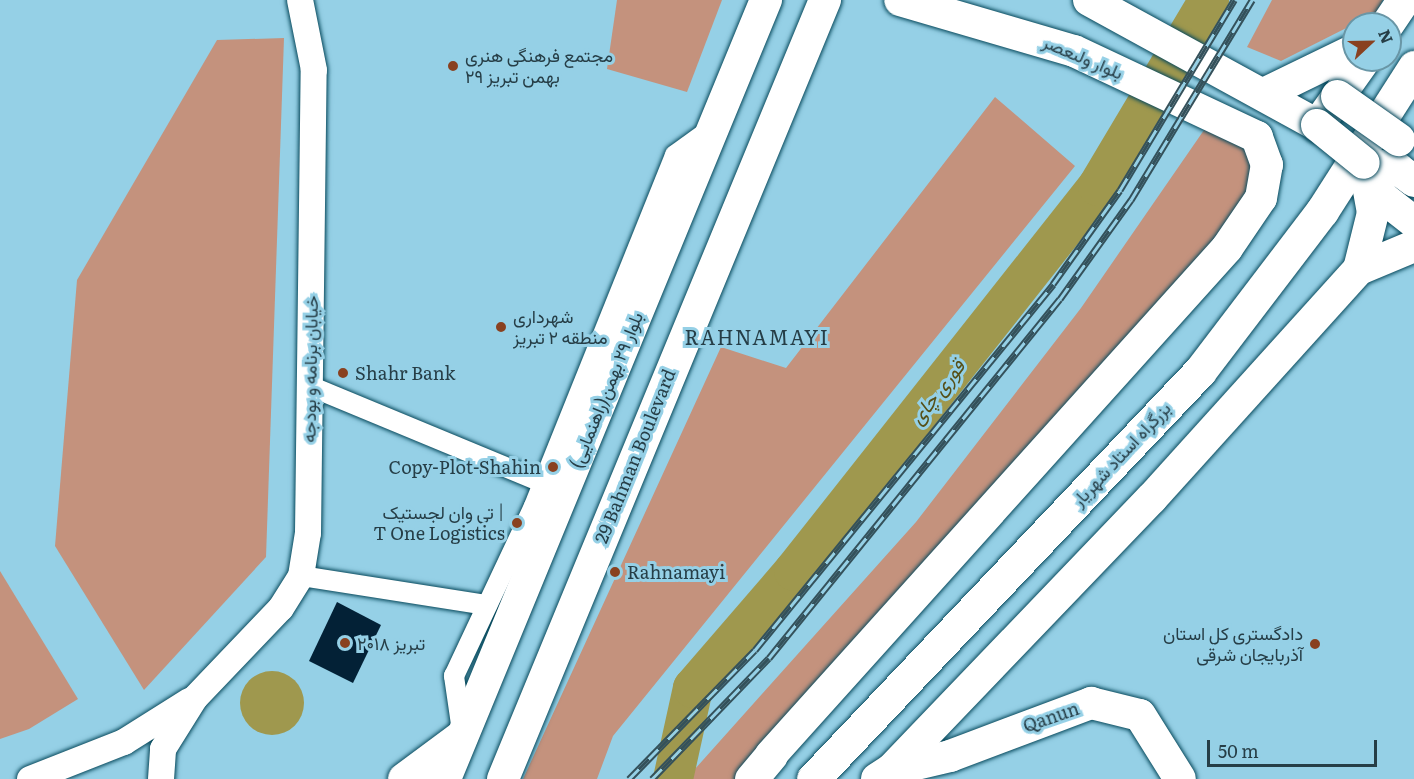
<!DOCTYPE html>
<html>
<head>
<meta charset="utf-8">
<style>
  body { margin:0 }
  #map { position:relative; width:1414px; height:779px; overflow:hidden; background:#95d0e6; font-family:Literata,Vazirmatn,serif }
  div>[style] { position:absolute }
  [style*='--x'] { left:calc(var(--x)*1px); top:calc(var(--y)*1px); width:calc(var(--w)*1px); rotate:calc(var(--a)*1deg) }
  .green>* { inset:0; background:#c4927d }
  .water>* { inset:0; background:#9f984e }
  .round { border-radius:50% }
  .river>* { height:40px; margin:-20px; padding:0 20px; transform-origin:20px; border-radius:20px; background:#9f984e }
  .building>* { inset:0; background:#032136 }
  .roads { filter:drop-shadow(0 0 2px #07495c) drop-shadow(0 0 2px #07495c) }
  .minor>* { height:20px; margin:-10px; padding:0 10px; transform-origin:10px; border-radius:10px; background:#fff }
  .tertiary>* { height:26px; margin:-13px; padding:0 13px; transform-origin:13px; border-radius:13px; background:#fff }
  .primary>* { height:32px; margin:-16px; padding:0 16px; transform-origin:16px; border-radius:16px; background:#fff }
  .trunk>* { height:33px; margin:-16.5px; padding:0 16.5px; transform-origin:16.5px; border-radius:16.5px; background:#fff }
  .rail>* { height:7px; margin-top:-3.5px; transform-origin:0; background:repeating-linear-gradient(90deg,#95d0e6 0 14px,#34515b 0 28px); box-sizing:border-box; border-block:2px solid #34515b }
  .bridges { filter:drop-shadow(0 0 2px #07495c) drop-shadow(0 0 2px #07495c) }
  .primary-bridge>* { height:32px; margin:-16px; padding:0 16px; transform-origin:16px; border-radius:16px; background:#fff }
  .trunk-bridge>* { height:33px; margin:-16.5px; padding:0 16.5px; transform-origin:16.5px; border-radius:16.5px; background:#fff }
  .dots>* { width:16px; height:16px; translate:-50% -50%; box-sizing:border-box; border:3px solid #95d0e6; border-radius:50% }
  span { translate:-50% -50%; white-space:nowrap; text-align:center; line-height:1.15; -webkit-text-stroke:6px #95d0e6; paint-order:stroke }
  .poi-label { font-size:18px; color:#263e47 }
  .left { translate:0 -50%; text-align:left }
  .right { translate:-100% -50%; text-align:right }
  .street-label { font-size:18px; color:#263e47 }
  .neighbourhood-label { font-size:20px; color:#263e47; letter-spacing:1.5px }
  .water-label { font-size:20px; color:#565018; font-style:italic }
  .north { position:absolute; left:1342px; top:12px; width:60px; height:60px; box-sizing:border-box; background:#95d0e6; border:2px solid #6996a6; border-radius:50%; rotate:68deg; font-size:16px; font-weight:700; line-height:24px; text-align:center; color:#263e47 }
  .north::after { content:''; display:block; margin:auto; width:21px; height:27px; background:#894120; clip-path:polygon(50% 0,100% 100%,50% 72%,0 100%) }
  .scale { position:absolute; left:1207px; top:740px; width:170px; height:27px; box-sizing:border-box; border:3px solid #263e47; border-top:0; padding-left:8px; font-size:18px; line-height:21px; white-space:nowrap; color:#263e47; -webkit-text-stroke:4px #95d0e6; paint-order:stroke }
</style>
</head>
<body>
<div id="map">
  <div class="green">
    <div style="clip-path:polygon(617px 0,722px 0,687px 92px,607px 69px)"></div>
    <div style="clip-path:polygon(1272px 0,1383px 0,1376px 13px,1281px 61px,1247px 47px)"></div>
    <div style="clip-path:polygon(284px 38px,266px 557px,144px 690px,55px 546px,77px 280px,217px 40px)"></div>
    <div style="clip-path:polygon(995px 97px,1075px 166px,613px 736px,597px 779px,523px 779px,721px 347px,786px 368px)"></div>
    <div style="clip-path:polygon(1213px 117px,1246px 140px,1255px 162px,1252px 190px,1230px 225px,749px 779px,686px 779px,916px 522px,1081px 308px)"></div>
    <div style="clip-path:polygon(0 571px,78px 699px,29px 729px,0 739px)"></div>
  </div>
  <div class="water">
    <div class="round" style="left:240px;top:671px;width:64px;height:64px"></div>
  </div>
  <div class="river">
    <div style="--x:673;--y:779;--w:93;--a:-77.6"></div>
    <div style="--x:693;--y:688;--w:155;--a:-49.2"></div>
    <div style="--x:794;--y:571;--w:491;--a:-51.7"></div>
    <div style="--x:1098;--y:186;--w:217;--a:-59.2"></div>
  </div>
  <div class="building">
    <div style="clip-path:polygon(337px 602px,381px 625px,353px 683px,309px 661px)"></div>
  </div>
  <div class="roads">
    <div class="minor">
      <div style="--x:310;--y:386;--w:253;--a:22.5"></div>
      <div style="--x:301;--y:576;--w:188;--a:8.9"></div>
      <div style="--x:462;--y:731;--w:56;--a:-98.3"></div>
      <div style="--x:454;--y:676;--w:188;--a:-64.8"></div>
      <div style="--x:534;--y:506;--w:378;--a:-68.1"></div>
      <div style="--x:675;--y:155;--w:44;--a:-35.8"></div>
    </div>
    <div class="tertiary">
      <div style="--x:30;--y:779;--w:101;--a:-21.5"></div>
      <div style="--x:124;--y:742;--w:77;--a:-32.2"></div>
      <div style="--x:161;--y:779;--w:30;--a:-86"></div>
      <div style="--x:163;--y:749;--w:60;--a:-57.9"></div>
      <div style="--x:195;--y:698;--w:124;--a:-46.3"></div>
      <div style="--x:281;--y:608;--w:38;--a:-58"></div>
      <div style="--x:301;--y:576;--w:44;--a:-80.8"></div>
      <div style="--x:308;--y:533;--w:463;--a:-89.3"></div>
      <div style="--x:314;--y:70;--w:71;--a:-101.3"></div>
    </div>
    <div class="primary">
      <div style="--x:1089;--y:0;--w:260;--a:28.7"></div>
      <div style="--x:1266;--y:93;--w:98;--a:-26"></div>
      <div style="--x:1364;--y:163;--w:35;--a:10"></div>
      <div style="--x:1398;--y:169;--w:20;--a:37"></div>
      <div style="--x:1370;--y:174;--w:26;--a:62"></div>
      <div style="--x:1382;--y:197;--w:41;--a:38"></div>
      <div style="--x:1359;--y:269;--w:58;--a:-76"></div>
      <div style="--x:1373;--y:213;--w:51;--a:-100.2"></div>
      <div style="--x:771;--y:755;--w:682;--a:-48.03"></div>
      <div style="--x:1227;--y:248;--w:60;--a:-55.8"></div>
      <div style="--x:1261;--y:198;--w:34;--a:-80"></div>
      <div style="--x:1267;--y:165;--w:30;--a:-110"></div>
      <div style="--x:1257;--y:137;--w:202;--a:-154.8"></div>
      <div style="--x:1074;--y:51;--w:181;--a:-163.7"></div>
      <div style="--x:891;--y:770;--w:61;--a:-13.3"></div>
      <div style="--x:950;--y:756;--w:151;--a:-20.6"></div>
      <div style="--x:1091;--y:703;--w:50;--a:13.8"></div>
      <div style="--x:1140;--y:715;--w:75;--a:58"></div>
      <div style="--x:404;--y:779;--w:72;--a:-36.6"></div>
      <div style="--x:445;--y:779;--w:843;--a:-67.61"></div>
      <div style="--x:503;--y:779;--w:843;--a:-67.54"></div>
      <div style="--x:877;--y:779;--w:17;--a:-33"></div>
      <div style="--x:891;--y:770;--w:377;--a:-46.2"></div>
      <div style="--x:1152;--y:498;--w:309;--a:-47.9"></div>
      <div style="--x:1359;--y:269;--w:60;--a:-22.7"></div>
    </div>
    <div class="trunk">
      <div style="--x:1387;--y:24;--w:29;--a:-56"></div>
      <div style="--x:1317;--y:125;--w:80;--a:-54.7"></div>
      <div style="--x:751;--y:779;--w:31;--a:-50"></div>
      <div style="--x:813;--y:779;--w:562;--a:-46.51"></div>
      <div style="--x:1200;--y:371;--w:201;--a:-52.7"></div>
      <div style="--x:1322;--y:211;--w:171;--a:-57.4"></div>
    </div>
  </div>
  <div class="rail">
    <div style="--x:629;--y:779;--w:180;--a:-45.7"></div>
    <div style="--x:755;--y:650;--w:472;--a:-50.8"></div>
    <div style="--x:1053;--y:284;--w:115;--a:-54.5"></div>
    <div style="--x:1120;--y:190;--w:222;--a:-59"></div>
    <div style="--x:652;--y:779;--w:168;--a:-46"></div>
    <div style="--x:769;--y:658;--w:462;--a:-51"></div>
    <div style="--x:1060;--y:299;--w:122;--a:-54.4"></div>
    <div style="--x:1131;--y:200;--w:234;--a:-58.8"></div>
  </div>
  <div class="bridges">
    <div class="primary-bridge">
      <div style="--x:1317;--y:125;--w:60;--a:39"></div>
    </div>
    <div class="trunk-bridge">
      <div style="--x:1337;--y:96;--w:75;--a:35.2"></div>
    </div>
  </div>
  <div class="dots">
    <div style="left:453px;top:66px;background:#894120"></div>
    <div style="left:501px;top:327px;background:#894120"></div>
    <div style="left:343px;top:373px;background:#894120"></div>
    <div style="left:553px;top:467px;background:#894120"></div>
    <div style="left:517px;top:523px;background:#894120"></div>
    <div style="left:615px;top:572px;background:#894120"></div>
    <div style="left:345px;top:643px;background:#894120"></div>
    <div style="left:1315px;top:644px;background:#894120"></div>
  </div>
  <div class="poi-label">
    <span class="left" style="left:465px;top:66px">مجتمع فرهنگی هنری<br>۲۹ بهمن تبریز</span>
    <span class="left" style="left:513px;top:327px">شهرداری<br>منطقه ۲ تبریز</span>
    <span class="left" style="left:355px;top:373px">Shahr Bank</span>
    <span class="right" style="left:541px;top:467px">Copy-Plot-Shahin</span>
    <span class="right" style="left:505px;top:523px">تی وان لجستیک |<br>T One Logistics</span>
    <span class="left" style="left:627px;top:572px">Rahnamayi</span>
    <span class="right" style="left:1303px;top:644px">دادگستری کل استان<br>آذربایجان شرقی</span>
    <span class="left" style="left:357px;top:643px">تبریز ۲۰۱۸</span>
  </div>
  <div class="street-label">
    <span style="left:1083px;top:57px;rotate:23deg">بلوار ولىعصر</span>
    <span style="left:310px;top:369px;rotate:-89deg">خیابان برنامه و بودجه</span>
    <span style="left:606px;top:390px;rotate:-68deg">بلوار ٢٩ بهمن(راهنمایی)</span>
    <span style="left:1121px;top:454px;rotate:-47deg">بزرگراه استاد شهریار</span>
    <span style="left:635px;top:456px;rotate:-68deg">29 Bahman Boulevard</span>
    <span style="left:1051px;top:717px;rotate:-19deg">Qanun</span>
  </div>
  <div class="neighbourhood-label">
    <span style="left:757px;top:336px">RAHNAMAYI</span>
  </div>
  <div class="water-label">
    <span style="left:936px;top:391px;rotate:-52deg">قوری چای</span>
  </div>
  <div class="north">N</div>
  <div class="scale">50 m</div>
</div>
</body>
</html>
